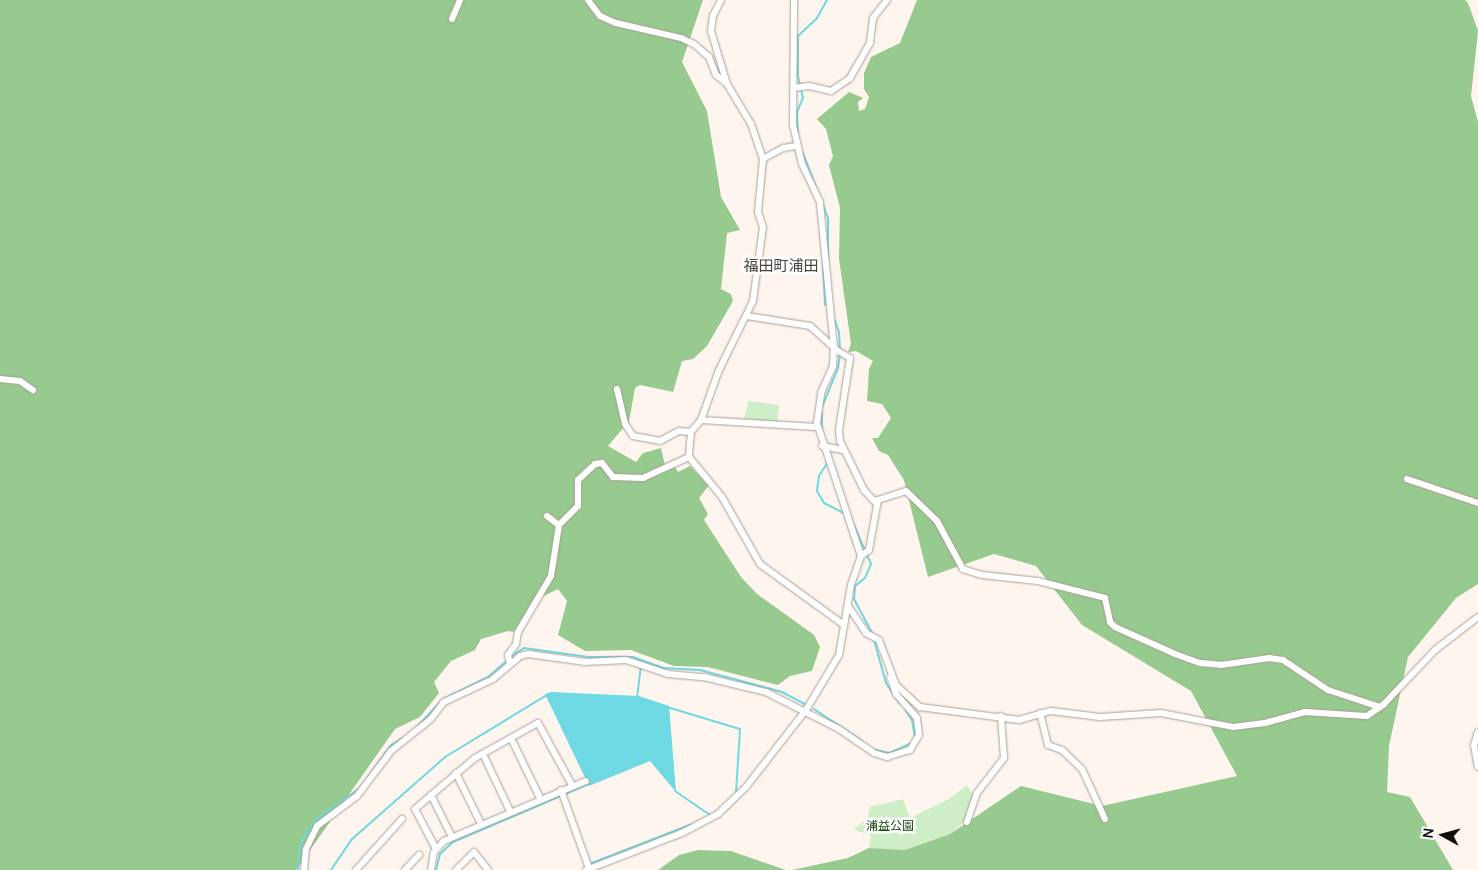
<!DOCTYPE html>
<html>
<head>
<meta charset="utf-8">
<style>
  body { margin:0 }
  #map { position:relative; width:1478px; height:870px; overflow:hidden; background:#fef5ee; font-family:Manrope,"Noto Sans JP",sans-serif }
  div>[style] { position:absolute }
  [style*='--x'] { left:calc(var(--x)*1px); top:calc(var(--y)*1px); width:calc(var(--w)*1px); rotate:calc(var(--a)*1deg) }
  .green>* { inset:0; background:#ceeec8 }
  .forest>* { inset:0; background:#97ca8e }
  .water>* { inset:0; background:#6ed8e3 }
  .stream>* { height:2px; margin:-1px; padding:0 1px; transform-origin:1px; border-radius:1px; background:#6ed8e3 }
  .roads { filter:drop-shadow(0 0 1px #aba098) drop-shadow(0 0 1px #aba098) }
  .minor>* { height:6px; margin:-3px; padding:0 3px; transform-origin:3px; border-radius:3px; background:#fff }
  span { translate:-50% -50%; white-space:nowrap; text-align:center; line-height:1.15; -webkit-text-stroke:5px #fff; paint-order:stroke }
  .park-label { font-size:12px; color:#1a4b0f }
  .quarter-label { font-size:15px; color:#4c433c }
  .north { position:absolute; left:1418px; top:810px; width:50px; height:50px; -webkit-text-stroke:4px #fff; paint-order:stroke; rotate:277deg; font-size:14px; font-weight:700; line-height:20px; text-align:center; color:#130f0c }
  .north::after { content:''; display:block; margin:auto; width:18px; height:22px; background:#130f0c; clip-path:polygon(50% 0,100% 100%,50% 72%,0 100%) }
</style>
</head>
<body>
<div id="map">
  <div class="green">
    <div style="clip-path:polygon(748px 401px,779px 405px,777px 423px,744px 420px)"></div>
    <div style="clip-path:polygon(967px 785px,974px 797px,964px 822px,950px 834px,905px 850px,869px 848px,871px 835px,854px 830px,868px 816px,870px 807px,903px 799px,910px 818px,949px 799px)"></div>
  </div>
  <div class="forest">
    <div style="clip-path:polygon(0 0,703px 0,682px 62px,707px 111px,721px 197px,740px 230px,727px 233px,721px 289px,731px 294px,733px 301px,707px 346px,693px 359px,682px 361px,673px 392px,640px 385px,635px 388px,629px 421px,608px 446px,636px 462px,643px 453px,661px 448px,666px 470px,675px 467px,678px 472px,690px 466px,709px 485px,699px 498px,708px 514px,704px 520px,741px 577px,757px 594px,814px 635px,820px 647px,812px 671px,790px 676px,778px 685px,708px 667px,674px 666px,631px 650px,585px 651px,558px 635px,567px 601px,558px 589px,533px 601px,515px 632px,508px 631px,481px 639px,475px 650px,451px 661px,434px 682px,439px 693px,420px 717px,395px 729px,296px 870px,0 870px)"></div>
    <div style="clip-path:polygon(917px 0,1465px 0,1468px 3px,1478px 31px,1471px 96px,1478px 122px,1478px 584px,1456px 598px,1408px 657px,1389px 746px,1387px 792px,1410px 797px,1453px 870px,792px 870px,848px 858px,869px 848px,905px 850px,950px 834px,1021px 786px,1102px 806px,1237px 776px,1191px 691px,1082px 625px,1036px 566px,994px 554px,928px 577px,904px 480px,888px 455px,879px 451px,872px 438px,878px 438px,891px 418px,882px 404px,867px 401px,869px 369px,873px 361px,856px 351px,848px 352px,851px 344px,839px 259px,840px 208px,829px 165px,833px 156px,826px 129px,817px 119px,849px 92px,863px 98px,858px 102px,859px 111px,865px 109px,869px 97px,864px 89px,864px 73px,871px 57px,900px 43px)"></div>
    <div style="clip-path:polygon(698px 850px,731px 851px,786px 870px,658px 870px,679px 855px)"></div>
  </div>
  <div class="water">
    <div style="clip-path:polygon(551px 692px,639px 696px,669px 706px,676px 792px,650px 761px,589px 786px,545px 694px)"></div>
  </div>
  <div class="stream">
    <div style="--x:798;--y:134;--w:22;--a:-93"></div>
    <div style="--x:797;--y:112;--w:15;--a:-67"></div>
    <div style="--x:803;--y:98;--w:23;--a:-103"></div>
    <div style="--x:798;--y:76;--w:40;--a:-90"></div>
    <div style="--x:798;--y:36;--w:26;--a:-43"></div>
    <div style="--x:817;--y:18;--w:21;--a:-61"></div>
    <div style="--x:803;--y:153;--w:70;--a:69"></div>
    <div style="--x:828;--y:218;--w:46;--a:90"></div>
    <div style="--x:823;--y:266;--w:39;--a:87"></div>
    <div style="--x:835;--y:321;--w:12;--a:70"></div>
    <div style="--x:839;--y:332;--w:18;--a:87"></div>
    <div style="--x:822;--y:407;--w:42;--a:-67.7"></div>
    <div style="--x:838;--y:368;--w:13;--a:-81"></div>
    <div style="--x:822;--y:411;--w:18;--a:90"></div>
    <div style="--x:828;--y:462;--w:17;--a:123"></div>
    <div style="--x:819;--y:476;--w:15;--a:98"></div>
    <div style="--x:817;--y:491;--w:14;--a:60"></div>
    <div style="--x:824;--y:503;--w:25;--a:27"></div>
    <div style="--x:853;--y:523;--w:45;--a:66.3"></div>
    <div style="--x:871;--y:564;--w:15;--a:113"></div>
    <div style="--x:865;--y:578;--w:13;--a:141"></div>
    <div style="--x:855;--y:586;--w:13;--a:94"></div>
    <div style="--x:854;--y:599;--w:38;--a:62"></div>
    <div style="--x:874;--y:640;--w:45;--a:74.4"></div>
    <div style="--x:886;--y:683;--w:25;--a:56"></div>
    <div style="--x:513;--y:655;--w:13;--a:-32"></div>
    <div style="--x:524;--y:648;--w:65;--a:8"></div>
    <div style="--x:588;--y:657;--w:45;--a:0"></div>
    <div style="--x:633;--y:657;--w:33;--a:20"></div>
    <div style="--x:664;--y:668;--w:36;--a:3"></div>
    <div style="--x:700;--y:670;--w:85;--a:15"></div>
    <div style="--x:782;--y:692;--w:27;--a:28"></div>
    <div style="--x:637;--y:698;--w:32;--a:-83"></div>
    <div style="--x:444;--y:699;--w:49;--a:-26.6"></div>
    <div style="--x:488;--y:677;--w:23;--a:-41"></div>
    <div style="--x:667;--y:707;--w:76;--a:16.8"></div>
    <div style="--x:740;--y:729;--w:64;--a:93.6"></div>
    <div style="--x:814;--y:709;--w:58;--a:33.7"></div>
    <div style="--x:905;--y:709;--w:13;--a:58"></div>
    <div style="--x:912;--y:720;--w:17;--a:80"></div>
    <div style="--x:416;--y:728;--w:35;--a:-47"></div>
    <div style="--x:876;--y:750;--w:14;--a:12"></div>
    <div style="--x:890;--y:753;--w:23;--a:-25"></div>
    <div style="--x:675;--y:791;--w:42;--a:34.4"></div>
    <div style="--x:592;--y:863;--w:107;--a:-21.3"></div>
    <div style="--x:298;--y:870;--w:27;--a:-84"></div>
    <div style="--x:301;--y:843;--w:26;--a:-59"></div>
    <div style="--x:314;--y:821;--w:57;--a:-35.7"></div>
    <div style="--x:360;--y:788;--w:53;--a:-54.2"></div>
    <div style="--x:391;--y:745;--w:13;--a:-32"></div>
    <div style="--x:331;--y:870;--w:36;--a:-56"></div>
    <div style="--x:351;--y:840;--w:125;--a:-41.4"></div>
    <div style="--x:445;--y:757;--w:119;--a:-31.3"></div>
    <div style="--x:436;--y:870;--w:16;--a:-76"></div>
    <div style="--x:440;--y:854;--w:18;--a:-43"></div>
    <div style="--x:453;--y:842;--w:148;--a:-23.1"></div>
  </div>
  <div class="roads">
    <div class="minor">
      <div style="--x:588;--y:0;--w:20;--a:53"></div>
      <div style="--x:600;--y:16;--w:17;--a:24"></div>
      <div style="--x:616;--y:23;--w:67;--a:13"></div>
      <div style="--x:681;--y:38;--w:14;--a:25"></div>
      <div style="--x:694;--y:44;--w:20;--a:41"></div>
      <div style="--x:709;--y:57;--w:19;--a:69"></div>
      <div style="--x:716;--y:75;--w:13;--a:39"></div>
      <div style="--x:721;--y:0;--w:18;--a:117"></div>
      <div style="--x:713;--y:16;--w:15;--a:98"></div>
      <div style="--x:711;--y:31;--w:55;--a:73.2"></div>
      <div style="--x:727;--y:84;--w:47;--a:59"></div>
      <div style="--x:751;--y:124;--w:37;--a:71"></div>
      <div style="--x:763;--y:159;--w:53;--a:95.4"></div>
      <div style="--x:758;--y:212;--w:16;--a:72"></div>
      <div style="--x:763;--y:227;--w:75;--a:97.7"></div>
      <div style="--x:753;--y:301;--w:77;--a:116.2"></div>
      <div style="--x:719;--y:370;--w:53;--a:109.8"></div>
      <div style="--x:701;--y:420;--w:16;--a:130"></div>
      <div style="--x:691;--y:432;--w:25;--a:95"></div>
      <div style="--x:689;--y:457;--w:52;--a:50.5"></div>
      <div style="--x:722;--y:497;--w:77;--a:60.4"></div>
      <div style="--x:760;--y:564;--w:104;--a:36"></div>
      <div style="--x:452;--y:19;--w:21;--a:-67"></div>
      <div style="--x:794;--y:88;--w:15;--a:-8"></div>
      <div style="--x:809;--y:86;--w:23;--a:13"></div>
      <div style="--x:831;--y:91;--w:23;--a:-34"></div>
      <div style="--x:850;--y:78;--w:40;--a:-60.3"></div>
      <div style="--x:870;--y:43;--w:25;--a:-83"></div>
      <div style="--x:873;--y:18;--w:23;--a:-52"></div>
      <div style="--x:763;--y:159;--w:23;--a:-29"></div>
      <div style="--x:783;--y:148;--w:13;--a:-9"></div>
      <div style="--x:747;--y:316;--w:64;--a:9"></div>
      <div style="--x:810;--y:326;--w:38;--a:42"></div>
      <div style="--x:838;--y:351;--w:14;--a:30"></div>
      <div style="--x:850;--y:358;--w:73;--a:98.7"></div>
      <div style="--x:839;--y:430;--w:11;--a:85"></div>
      <div style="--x:840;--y:441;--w:55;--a:63.9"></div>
      <div style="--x:864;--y:490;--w:19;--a:47"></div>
      <div style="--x:0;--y:379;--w:20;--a:6"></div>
      <div style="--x:20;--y:381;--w:16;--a:35"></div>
      <div style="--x:617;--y:389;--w:36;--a:77"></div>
      <div style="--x:625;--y:424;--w:14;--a:56"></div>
      <div style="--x:633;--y:436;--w:27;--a:10"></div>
      <div style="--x:660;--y:441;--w:21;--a:-28"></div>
      <div style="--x:679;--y:431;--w:12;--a:5"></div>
      <div style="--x:701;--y:420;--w:116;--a:3.5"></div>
      <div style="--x:822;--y:446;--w:20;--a:11"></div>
      <div style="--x:1407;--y:479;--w:75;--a:18.7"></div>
      <div style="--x:547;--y:516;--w:15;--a:37"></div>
      <div style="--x:559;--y:525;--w:27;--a:-45"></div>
      <div style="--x:578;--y:506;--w:26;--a:-90"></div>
      <div style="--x:578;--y:480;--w:23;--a:-43"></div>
      <div style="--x:595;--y:464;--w:7;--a:-8"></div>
      <div style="--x:602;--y:463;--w:18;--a:52"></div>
      <div style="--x:613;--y:477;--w:30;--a:2"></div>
      <div style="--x:643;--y:478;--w:51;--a:-24.5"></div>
      <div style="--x:861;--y:556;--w:10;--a:-37"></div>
      <div style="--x:869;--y:550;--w:51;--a:-79.8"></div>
      <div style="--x:878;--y:500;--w:29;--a:-18"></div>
      <div style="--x:906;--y:491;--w:43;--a:44.1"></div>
      <div style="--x:937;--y:521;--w:55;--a:61.6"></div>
      <div style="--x:963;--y:569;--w:20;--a:18"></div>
      <div style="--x:982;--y:575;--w:56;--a:6.1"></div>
      <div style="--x:1038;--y:581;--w:69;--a:14.2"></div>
      <div style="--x:1105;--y:598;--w:25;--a:78"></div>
      <div style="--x:1110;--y:622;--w:7;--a:45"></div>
      <div style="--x:1115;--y:627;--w:66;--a:24.2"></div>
      <div style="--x:1175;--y:654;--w:27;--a:20"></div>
      <div style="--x:1200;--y:663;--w:21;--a:5"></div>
      <div style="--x:1221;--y:665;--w:49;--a:-8.3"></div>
      <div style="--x:1269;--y:658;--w:14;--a:8"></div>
      <div style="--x:1283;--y:660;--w:54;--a:33.7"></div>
      <div style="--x:1328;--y:690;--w:55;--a:18.1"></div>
      <div style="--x:848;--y:606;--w:32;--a:56"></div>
      <div style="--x:866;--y:633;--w:15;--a:28"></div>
      <div style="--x:879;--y:640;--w:48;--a:69.3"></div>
      <div style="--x:896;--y:685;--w:33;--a:43"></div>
      <div style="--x:920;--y:707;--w:100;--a:7.5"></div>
      <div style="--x:1019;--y:720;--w:33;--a:-16"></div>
      <div style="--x:1051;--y:711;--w:49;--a:7"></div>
      <div style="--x:1100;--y:717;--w:61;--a:-3.8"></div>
      <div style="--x:1161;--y:713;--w:73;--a:11"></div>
      <div style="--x:1233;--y:727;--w:32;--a:-7"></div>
      <div style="--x:1265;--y:723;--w:41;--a:-15.4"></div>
      <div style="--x:1305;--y:712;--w:62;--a:3.7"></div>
      <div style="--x:1367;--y:716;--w:21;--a:-35"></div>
      <div style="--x:1384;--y:704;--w:74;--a:-46.6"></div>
      <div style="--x:1435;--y:650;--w:54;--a:-37.5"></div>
      <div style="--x:510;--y:664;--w:9;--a:-103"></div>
      <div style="--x:508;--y:655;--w:14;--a:-54"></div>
      <div style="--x:516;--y:644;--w:12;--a:-81"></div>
      <div style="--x:518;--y:632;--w:65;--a:-59.5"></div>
      <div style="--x:551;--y:576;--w:52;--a:-81.1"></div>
      <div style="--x:1040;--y:713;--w:33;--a:76"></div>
      <div style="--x:1048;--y:745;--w:15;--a:20"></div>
      <div style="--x:1062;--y:750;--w:28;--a:44"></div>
      <div style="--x:1082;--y:769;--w:55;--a:65.3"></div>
      <div style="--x:1478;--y:732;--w:14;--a:107"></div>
      <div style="--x:1474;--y:745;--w:22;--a:80"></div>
      <div style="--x:511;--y:738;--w:67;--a:64.2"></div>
      <div style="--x:483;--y:754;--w:63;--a:64.7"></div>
      <div style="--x:456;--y:773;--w:57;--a:63.9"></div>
      <div style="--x:561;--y:790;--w:83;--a:70.3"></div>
      <div style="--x:431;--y:795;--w:47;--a:63.4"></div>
      <div style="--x:967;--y:822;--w:31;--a:-71"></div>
      <div style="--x:977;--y:793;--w:44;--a:-52.4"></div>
      <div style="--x:1004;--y:758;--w:42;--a:-94.1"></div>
      <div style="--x:436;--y:849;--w:45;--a:-117.7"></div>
      <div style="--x:415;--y:809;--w:79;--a:-40.4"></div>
      <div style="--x:475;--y:758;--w:72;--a:-29.1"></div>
      <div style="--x:538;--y:723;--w:71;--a:61.3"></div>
      <div style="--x:304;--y:870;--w:21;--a:-85"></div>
      <div style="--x:306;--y:849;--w:25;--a:-64"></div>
      <div style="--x:317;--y:826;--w:50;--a:-36.9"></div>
      <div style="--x:357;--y:796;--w:56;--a:-52.9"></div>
      <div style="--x:391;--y:751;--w:51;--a:-38.7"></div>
      <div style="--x:431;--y:719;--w:21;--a:-53"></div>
      <div style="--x:444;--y:702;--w:54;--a:-25.1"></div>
      <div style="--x:493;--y:679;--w:35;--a:-40"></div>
      <div style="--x:520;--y:656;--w:8;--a:-14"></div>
      <div style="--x:528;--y:654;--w:58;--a:8"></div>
      <div style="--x:585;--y:662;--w:41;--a:-2.8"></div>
      <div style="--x:626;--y:660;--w:44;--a:18.4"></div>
      <div style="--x:668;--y:674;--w:36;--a:5"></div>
      <div style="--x:704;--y:677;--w:64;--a:13.6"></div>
      <div style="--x:766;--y:692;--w:82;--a:26.9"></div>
      <div style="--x:839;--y:729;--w:42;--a:34.4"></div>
      <div style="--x:874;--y:753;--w:14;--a:17"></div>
      <div style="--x:887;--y:757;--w:24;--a:-17"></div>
      <div style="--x:910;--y:750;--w:17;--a:-59"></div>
      <div style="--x:919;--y:735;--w:17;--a:-97"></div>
      <div style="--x:917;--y:718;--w:32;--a:-131"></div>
      <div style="--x:896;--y:694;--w:18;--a:-109"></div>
      <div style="--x:356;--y:870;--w:69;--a:-48"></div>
      <div style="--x:405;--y:870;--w:21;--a:-47"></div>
      <div style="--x:431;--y:870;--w:18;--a:-81"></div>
      <div style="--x:434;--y:852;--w:15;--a:-48"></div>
      <div style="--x:444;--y:841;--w:154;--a:-22.9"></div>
      <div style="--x:456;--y:870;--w:25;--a:-45"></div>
      <div style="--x:474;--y:852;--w:23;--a:52"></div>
      <div style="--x:586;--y:870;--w:103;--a:-21.1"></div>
      <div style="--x:682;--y:833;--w:41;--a:-27.8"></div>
      <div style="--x:718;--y:814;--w:39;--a:-44"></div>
      <div style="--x:746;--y:787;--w:98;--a:-52.1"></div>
      <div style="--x:806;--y:710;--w:64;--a:-59"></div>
      <div style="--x:839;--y:655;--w:71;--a:-80.3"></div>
      <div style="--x:851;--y:585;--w:31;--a:-71"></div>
      <div style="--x:861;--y:556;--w:140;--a:-108.3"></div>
      <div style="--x:817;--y:423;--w:30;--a:-82"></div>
      <div style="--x:821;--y:393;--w:30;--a:-66"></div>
      <div style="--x:833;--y:366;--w:18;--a:-87"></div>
      <div style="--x:834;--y:348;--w:147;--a:-95.5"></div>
      <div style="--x:820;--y:202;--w:42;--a:-115.3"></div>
      <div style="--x:802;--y:164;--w:40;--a:-103"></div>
      <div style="--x:793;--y:125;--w:125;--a:-89.5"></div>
    </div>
  </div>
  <div class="park-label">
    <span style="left:890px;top:826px">浦益公園</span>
  </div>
  <div class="quarter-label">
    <span style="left:781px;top:266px">福田町浦田</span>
  </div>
  <div class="north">N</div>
</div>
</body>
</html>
